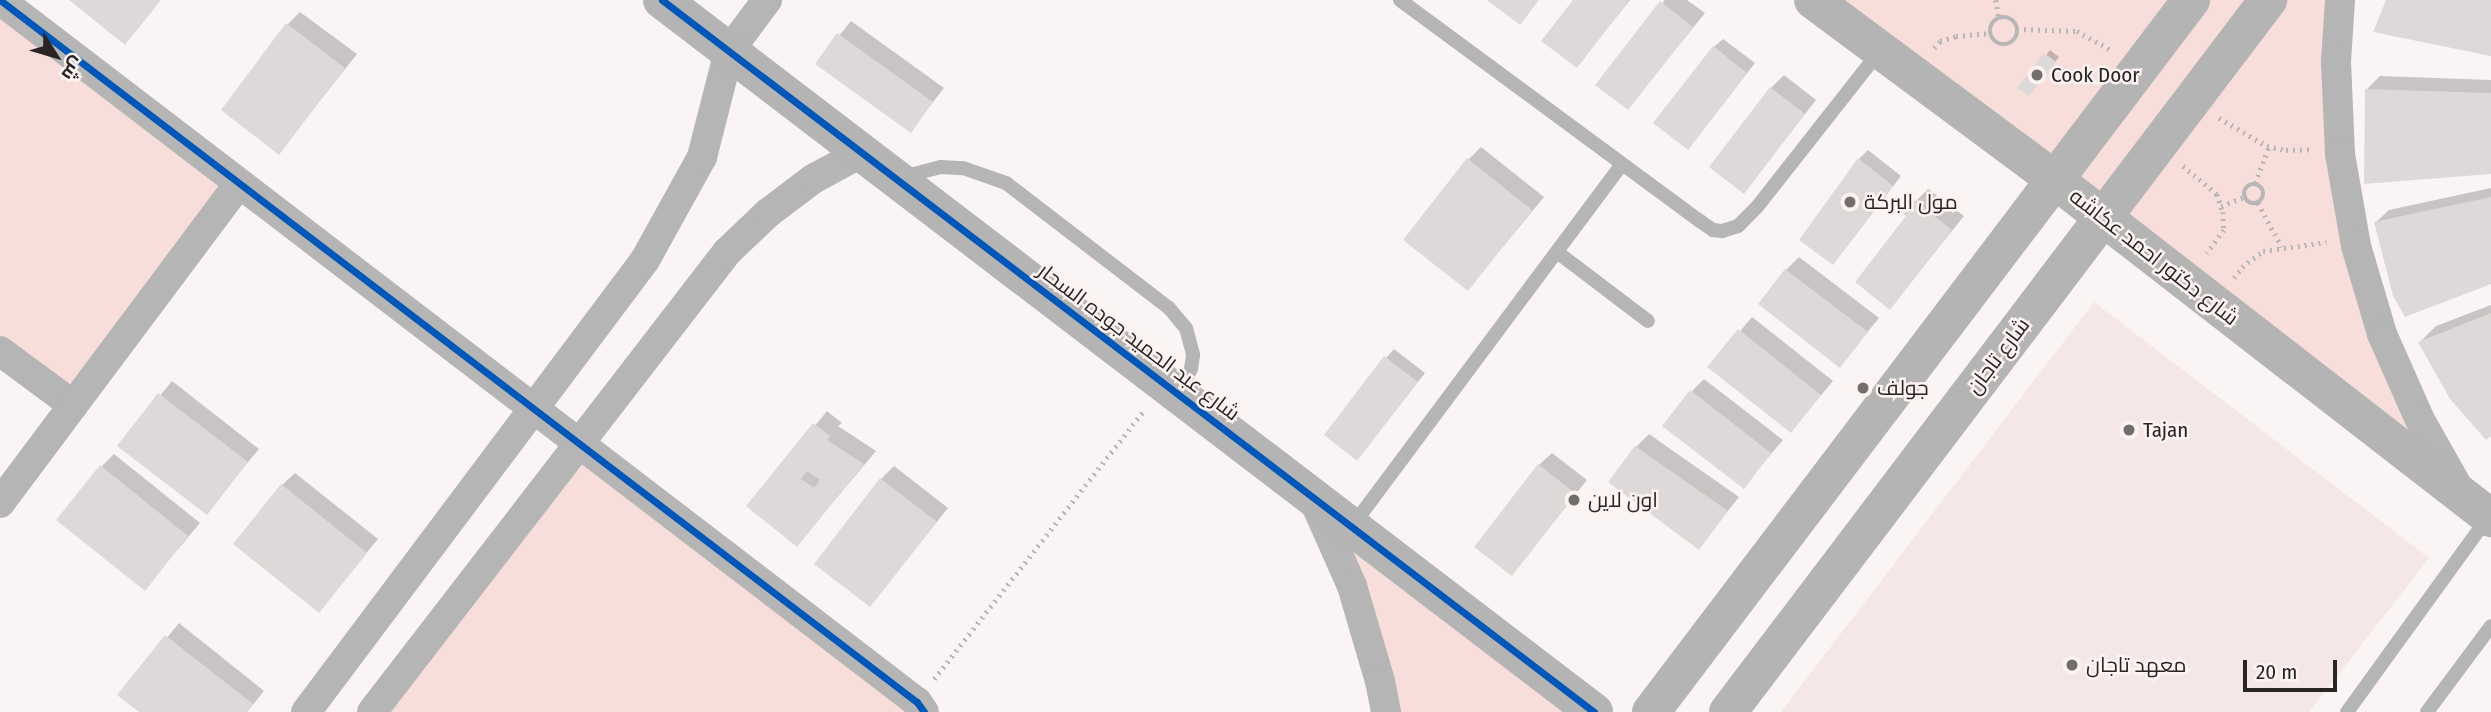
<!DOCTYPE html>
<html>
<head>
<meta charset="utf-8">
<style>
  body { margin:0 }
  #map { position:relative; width:2491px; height:712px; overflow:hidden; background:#faf5f4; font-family:"Fira Sans Condensed",Cairo,sans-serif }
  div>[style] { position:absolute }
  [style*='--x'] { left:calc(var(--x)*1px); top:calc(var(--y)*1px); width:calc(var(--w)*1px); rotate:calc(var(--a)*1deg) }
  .built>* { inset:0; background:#f4e7e5 }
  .green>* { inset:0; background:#f8dedb }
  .shadow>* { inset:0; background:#0003 }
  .building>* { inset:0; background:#ddd9d8 }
  .path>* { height:4.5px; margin-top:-2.25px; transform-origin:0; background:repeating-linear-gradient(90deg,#b8b6b6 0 2px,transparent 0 7px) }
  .path>.ring { margin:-2.25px; padding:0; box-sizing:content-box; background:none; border:4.5px solid #b8b6b6; border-radius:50% }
  .lane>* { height:14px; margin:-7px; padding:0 7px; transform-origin:7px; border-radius:7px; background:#b6b5b5 }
  .street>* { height:30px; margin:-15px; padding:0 15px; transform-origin:15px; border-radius:15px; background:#b6b5b5 }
  .secondary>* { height:38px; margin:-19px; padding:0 19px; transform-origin:19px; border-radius:19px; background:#b5b4b4 }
  .cycleway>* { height:7px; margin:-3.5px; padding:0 3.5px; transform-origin:3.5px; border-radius:3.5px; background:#0057b8 }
  .dots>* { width:19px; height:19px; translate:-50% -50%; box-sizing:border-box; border:4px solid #fdf3f1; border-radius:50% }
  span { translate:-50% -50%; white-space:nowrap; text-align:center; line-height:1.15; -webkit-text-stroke:5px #fdf3f1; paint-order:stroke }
  .poi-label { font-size:21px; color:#292525 }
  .left { translate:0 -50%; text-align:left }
  .street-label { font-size:21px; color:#292525 }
  .north { position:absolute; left:21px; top:21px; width:70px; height:70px; -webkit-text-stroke:5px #fdf3f1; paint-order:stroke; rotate:127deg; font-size:19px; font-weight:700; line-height:28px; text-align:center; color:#292525 }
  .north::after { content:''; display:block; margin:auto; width:24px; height:32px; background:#292525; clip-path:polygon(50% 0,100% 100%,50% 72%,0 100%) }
  .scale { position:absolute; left:2243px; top:660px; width:94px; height:32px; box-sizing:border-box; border:4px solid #292525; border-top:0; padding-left:9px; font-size:21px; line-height:24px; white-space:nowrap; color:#292525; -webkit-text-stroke:5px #fdf3f1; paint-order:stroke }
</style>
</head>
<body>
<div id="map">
  <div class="built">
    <div style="clip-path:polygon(2094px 302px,2429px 558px,2309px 712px,1781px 712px)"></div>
  </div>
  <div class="green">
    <div style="clip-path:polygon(0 0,239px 183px,73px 405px,0 351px)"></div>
    <div style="clip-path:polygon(1813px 0,2340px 0,2354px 240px,2465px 498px)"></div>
    <div style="clip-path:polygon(578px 443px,924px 712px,372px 712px)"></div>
    <div style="clip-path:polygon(1312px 496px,1594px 712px,1386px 712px)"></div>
  </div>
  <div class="shadow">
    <div style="clip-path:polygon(1575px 0,1630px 0,1577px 66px)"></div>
    <div style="clip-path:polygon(1664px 0,1687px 0,1705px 13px,1628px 108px)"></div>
    <div style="clip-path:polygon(300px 12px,357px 54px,279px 152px,288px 24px)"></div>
    <div style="clip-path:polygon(851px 21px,944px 88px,911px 130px,817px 63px)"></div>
    <div style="clip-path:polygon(1723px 39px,1755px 63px,1696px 139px,1714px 47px)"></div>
    <div style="clip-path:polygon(2050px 50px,2059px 57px,2033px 90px,2020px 88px)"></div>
    <div style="clip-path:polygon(1784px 75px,1816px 100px,1744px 191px,1771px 88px)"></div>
    <div style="clip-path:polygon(2380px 76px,2491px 80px,2491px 172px,2367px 89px)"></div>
    <div style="clip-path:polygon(1481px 147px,1544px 197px,1468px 289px,1468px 160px)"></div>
    <div style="clip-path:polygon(1868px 150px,1901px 176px,1841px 254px,1859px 159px)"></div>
    <div style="clip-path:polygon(2491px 188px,2491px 282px,2376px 222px,2389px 210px)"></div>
    <div style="clip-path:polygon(1928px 189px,1964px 216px,1890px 308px,1908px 216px,1915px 202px)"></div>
    <div style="clip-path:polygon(1799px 257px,1879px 318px,1840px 365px,1786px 270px)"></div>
    <div style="clip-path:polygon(2491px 305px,2491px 434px,2420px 342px,2436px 326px)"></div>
    <div style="clip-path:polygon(1752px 317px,1833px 381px,1791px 431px,1710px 367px)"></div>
    <div style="clip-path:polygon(1394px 349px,1425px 373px,1357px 459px,1386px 358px)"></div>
    <div style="clip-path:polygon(1704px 379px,1783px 440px,1743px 487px,1692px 391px)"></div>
    <div style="clip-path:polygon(172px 381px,259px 449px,206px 513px,119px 446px)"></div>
    <div style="clip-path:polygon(827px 411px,842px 423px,838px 426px,876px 451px,797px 545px,749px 506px)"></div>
    <div style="clip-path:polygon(1649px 434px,1739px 497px,1699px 547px,1636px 447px)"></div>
    <div style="clip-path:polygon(1552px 453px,1587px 480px,1512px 574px,1539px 465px)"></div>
    <div style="clip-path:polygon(114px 454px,200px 523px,145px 588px,102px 466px)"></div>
    <div style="clip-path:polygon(894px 466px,948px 508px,870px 605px,881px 479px)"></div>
    <div style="clip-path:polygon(295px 473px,378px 539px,319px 610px,282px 485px)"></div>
    <div style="clip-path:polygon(179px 623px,264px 691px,247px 712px,141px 712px,120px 695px)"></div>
  </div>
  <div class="building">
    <div style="clip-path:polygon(69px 0,161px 0,125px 45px)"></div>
    <div style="clip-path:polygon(1487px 0,1539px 0,1520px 25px)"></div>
    <div style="clip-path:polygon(1573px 0,1629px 0,1577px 68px,1541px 41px)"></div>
    <div style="clip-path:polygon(2386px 0,2491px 0,2491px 56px,2373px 32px)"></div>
    <div style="clip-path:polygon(1660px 1px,1693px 27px,1628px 110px,1595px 85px)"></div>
    <div style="clip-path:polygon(286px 23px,345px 68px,279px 155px,221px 110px)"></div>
    <div style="clip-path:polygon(837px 33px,933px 102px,911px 133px,815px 64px)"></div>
    <div style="clip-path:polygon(1713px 46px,1747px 73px,1688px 150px,1653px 123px)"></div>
    <div style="clip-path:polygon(2044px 53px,2056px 62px,2029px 96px,2017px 88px)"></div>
    <div style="clip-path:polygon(1770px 87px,1805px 114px,1744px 194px,1709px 167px)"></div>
    <div style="clip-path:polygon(2365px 89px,2491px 93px,2491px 174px,2364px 184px)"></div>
    <div style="clip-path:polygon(1467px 158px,1532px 210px,1468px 291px,1403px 240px)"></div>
    <div style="clip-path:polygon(1858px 158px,1893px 186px,1833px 265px,1799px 240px)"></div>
    <div style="clip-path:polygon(2491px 197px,2491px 284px,2405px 317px,2393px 296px,2374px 222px)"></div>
    <div style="clip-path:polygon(1914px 200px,1952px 230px,1890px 310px,1855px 282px,1906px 216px,1903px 214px)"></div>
    <div style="clip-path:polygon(1785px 269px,1868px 332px,1840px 368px,1758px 304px)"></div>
    <div style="clip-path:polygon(2491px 313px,2491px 436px,2486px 440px,2450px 399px,2418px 342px)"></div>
    <div style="clip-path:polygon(1738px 329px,1821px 395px,1791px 433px,1707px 367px)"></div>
    <div style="clip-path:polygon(1384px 356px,1418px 382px,1357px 461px,1324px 435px)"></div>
    <div style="clip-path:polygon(1690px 390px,1771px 453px,1744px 489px,1662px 426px)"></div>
    <div style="clip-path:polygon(158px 393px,248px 462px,207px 515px,117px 446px)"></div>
    <div style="clip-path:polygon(evenodd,813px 423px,830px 436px,827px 440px,864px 464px,797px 547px,746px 506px,813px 423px,807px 471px,820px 480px,814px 488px,801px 479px,807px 471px)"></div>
    <div style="clip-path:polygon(1635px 446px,1728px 511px,1699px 550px,1608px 482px)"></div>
    <div style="clip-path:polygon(1538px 464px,1576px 494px,1512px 576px,1474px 547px)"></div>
    <div style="clip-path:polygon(100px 465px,188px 536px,145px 591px,56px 520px)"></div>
    <div style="clip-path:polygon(880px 478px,937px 522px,870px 607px,814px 564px)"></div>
    <div style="clip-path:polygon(281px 484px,367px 553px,319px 613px,233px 544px)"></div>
    <div style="clip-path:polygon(165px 635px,253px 704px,247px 712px,139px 712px,117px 695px)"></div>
  </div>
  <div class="path">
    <div style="--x:1996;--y:0;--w:18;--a:81"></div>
    <div class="ring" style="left:1990px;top:17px;width:23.5px;height:23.5px"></div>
    <div style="--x:2017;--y:29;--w:60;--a:1.9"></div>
    <div style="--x:2077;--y:31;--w:38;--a:29"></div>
    <div style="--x:1934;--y:48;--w:9;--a:-49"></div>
    <div style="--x:1940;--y:41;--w:17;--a:-17"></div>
    <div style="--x:1956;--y:36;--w:32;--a:-5"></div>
    <div style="--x:2219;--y:118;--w:56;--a:30.3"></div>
    <div style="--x:2267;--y:146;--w:19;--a:12"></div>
    <div style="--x:2286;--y:150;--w:25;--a:-2"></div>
    <div style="--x:2183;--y:166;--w:44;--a:39.5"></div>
    <div style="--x:2217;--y:194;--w:19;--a:72"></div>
    <div style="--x:2223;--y:212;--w:18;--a:87"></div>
    <div style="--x:2224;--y:230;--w:29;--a:126"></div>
    <div style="--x:2255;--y:183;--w:40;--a:-69"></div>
    <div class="ring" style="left:2244px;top:184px;width:15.5px;height:15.5px"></div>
    <div style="--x:2258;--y:203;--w:50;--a:61.4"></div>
    <div style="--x:2221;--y:206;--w:25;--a:-21"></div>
    <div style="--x:2234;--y:278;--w:14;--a:-54"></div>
    <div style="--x:2242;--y:267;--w:26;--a:-37"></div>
    <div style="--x:2263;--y:251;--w:64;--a:-8.1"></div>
    <div style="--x:934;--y:679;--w:341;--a:-52"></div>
  </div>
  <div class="lane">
    <div style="--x:1400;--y:0;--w:373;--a:36.4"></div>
    <div style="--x:1700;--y:221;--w:16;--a:35"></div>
    <div style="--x:1713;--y:230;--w:9;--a:6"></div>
    <div style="--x:1722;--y:231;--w:17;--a:-17"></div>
    <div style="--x:1738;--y:226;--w:27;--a:-45"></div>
    <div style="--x:1757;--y:207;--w:197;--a:-51.8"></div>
    <div style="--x:902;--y:177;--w:40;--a:-14.4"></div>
    <div style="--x:941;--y:167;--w:22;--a:3"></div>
    <div style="--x:963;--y:168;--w:46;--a:19.2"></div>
    <div style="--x:1006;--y:183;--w:205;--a:37.5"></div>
    <div style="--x:1169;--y:308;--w:26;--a:50"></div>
    <div style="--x:1186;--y:328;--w:28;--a:75"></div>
    <div style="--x:1193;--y:355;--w:14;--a:98"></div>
    <div style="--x:1191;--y:369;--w:27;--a:118"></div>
    <div style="--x:1557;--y:252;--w:114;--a:37.2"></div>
    <div style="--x:1353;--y:525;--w:450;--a:-53.3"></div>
    <div style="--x:2347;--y:712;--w:241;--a:-54.1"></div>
    <div style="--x:2427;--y:712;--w:107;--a:-53.3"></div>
  </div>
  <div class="street">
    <div style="--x:0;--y:0;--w:1155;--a:37.44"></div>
    <div style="--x:917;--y:702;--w:12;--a:55"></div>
    <div style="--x:2340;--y:0;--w:62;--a:93.7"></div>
    <div style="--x:2336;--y:62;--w:92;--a:87.5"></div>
    <div style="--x:2340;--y:154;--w:93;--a:80.1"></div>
    <div style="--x:2356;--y:246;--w:92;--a:73.5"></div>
    <div style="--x:2382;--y:334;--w:92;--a:66.2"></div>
    <div style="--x:2419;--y:418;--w:81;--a:60.6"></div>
    <div style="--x:0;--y:351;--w:91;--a:36.5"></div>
    <div style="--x:1312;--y:496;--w:98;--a:66"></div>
    <div style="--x:1352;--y:586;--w:99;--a:73.6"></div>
    <div style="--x:1380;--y:681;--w:32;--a:79"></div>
    <div style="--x:0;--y:503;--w:399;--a:-53.2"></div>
    <div style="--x:306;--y:712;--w:565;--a:-53.13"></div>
    <div style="--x:645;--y:260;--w:118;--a:-61"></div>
    <div style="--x:702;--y:157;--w:109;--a:-75.7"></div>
    <div style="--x:729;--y:51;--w:64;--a:-53.3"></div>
    <div style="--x:372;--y:712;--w:581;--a:-52.34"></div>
    <div style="--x:727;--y:252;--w:57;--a:-43.6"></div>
    <div style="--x:768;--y:213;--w:56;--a:-37.1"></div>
    <div style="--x:813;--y:179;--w:57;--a:-28.4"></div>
  </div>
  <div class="secondary">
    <div style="--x:662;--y:0;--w:1173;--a:37.38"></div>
    <div style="--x:1813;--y:0;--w:302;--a:36.6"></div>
    <div style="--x:2055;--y:180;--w:552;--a:37.78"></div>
    <div style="--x:1651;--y:712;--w:894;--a:-52.82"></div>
    <div style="--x:1728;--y:712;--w:894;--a:-52.82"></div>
  </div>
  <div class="cycleway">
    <div style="--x:0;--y:0;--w:1155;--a:37.44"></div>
    <div style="--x:917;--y:702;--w:12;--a:55"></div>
    <div style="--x:662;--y:0;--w:1173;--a:37.38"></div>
  </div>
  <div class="dots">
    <div style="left:2037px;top:75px;background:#726e6d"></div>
    <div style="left:1850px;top:202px;background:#726e6d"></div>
    <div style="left:1863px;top:388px;background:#726e6d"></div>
    <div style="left:2129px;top:430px;background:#726e6d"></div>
    <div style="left:1574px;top:500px;background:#726e6d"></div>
    <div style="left:2072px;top:665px;background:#726e6d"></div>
  </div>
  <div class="poi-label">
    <span class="left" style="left:2051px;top:75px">Cook Door</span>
    <span class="left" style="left:1864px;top:202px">مول البركة</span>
    <span class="left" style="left:1877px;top:388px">جولف</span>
    <span class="left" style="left:2143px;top:430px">Tajan</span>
    <span class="left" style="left:1588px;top:500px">اون لاين</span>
    <span class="left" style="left:2086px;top:665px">معهد تاجان</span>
  </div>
  <div class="street-label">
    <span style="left:2154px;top:257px;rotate:38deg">شارع دكتور احمد عكاشه</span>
    <span style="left:1139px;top:342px;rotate:37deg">شارع عبد الحميد جوده السحار</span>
    <span style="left:1998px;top:356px;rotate:-53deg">شارع تاجان</span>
  </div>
  <div class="north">ش</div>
  <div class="scale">20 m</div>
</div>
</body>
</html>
